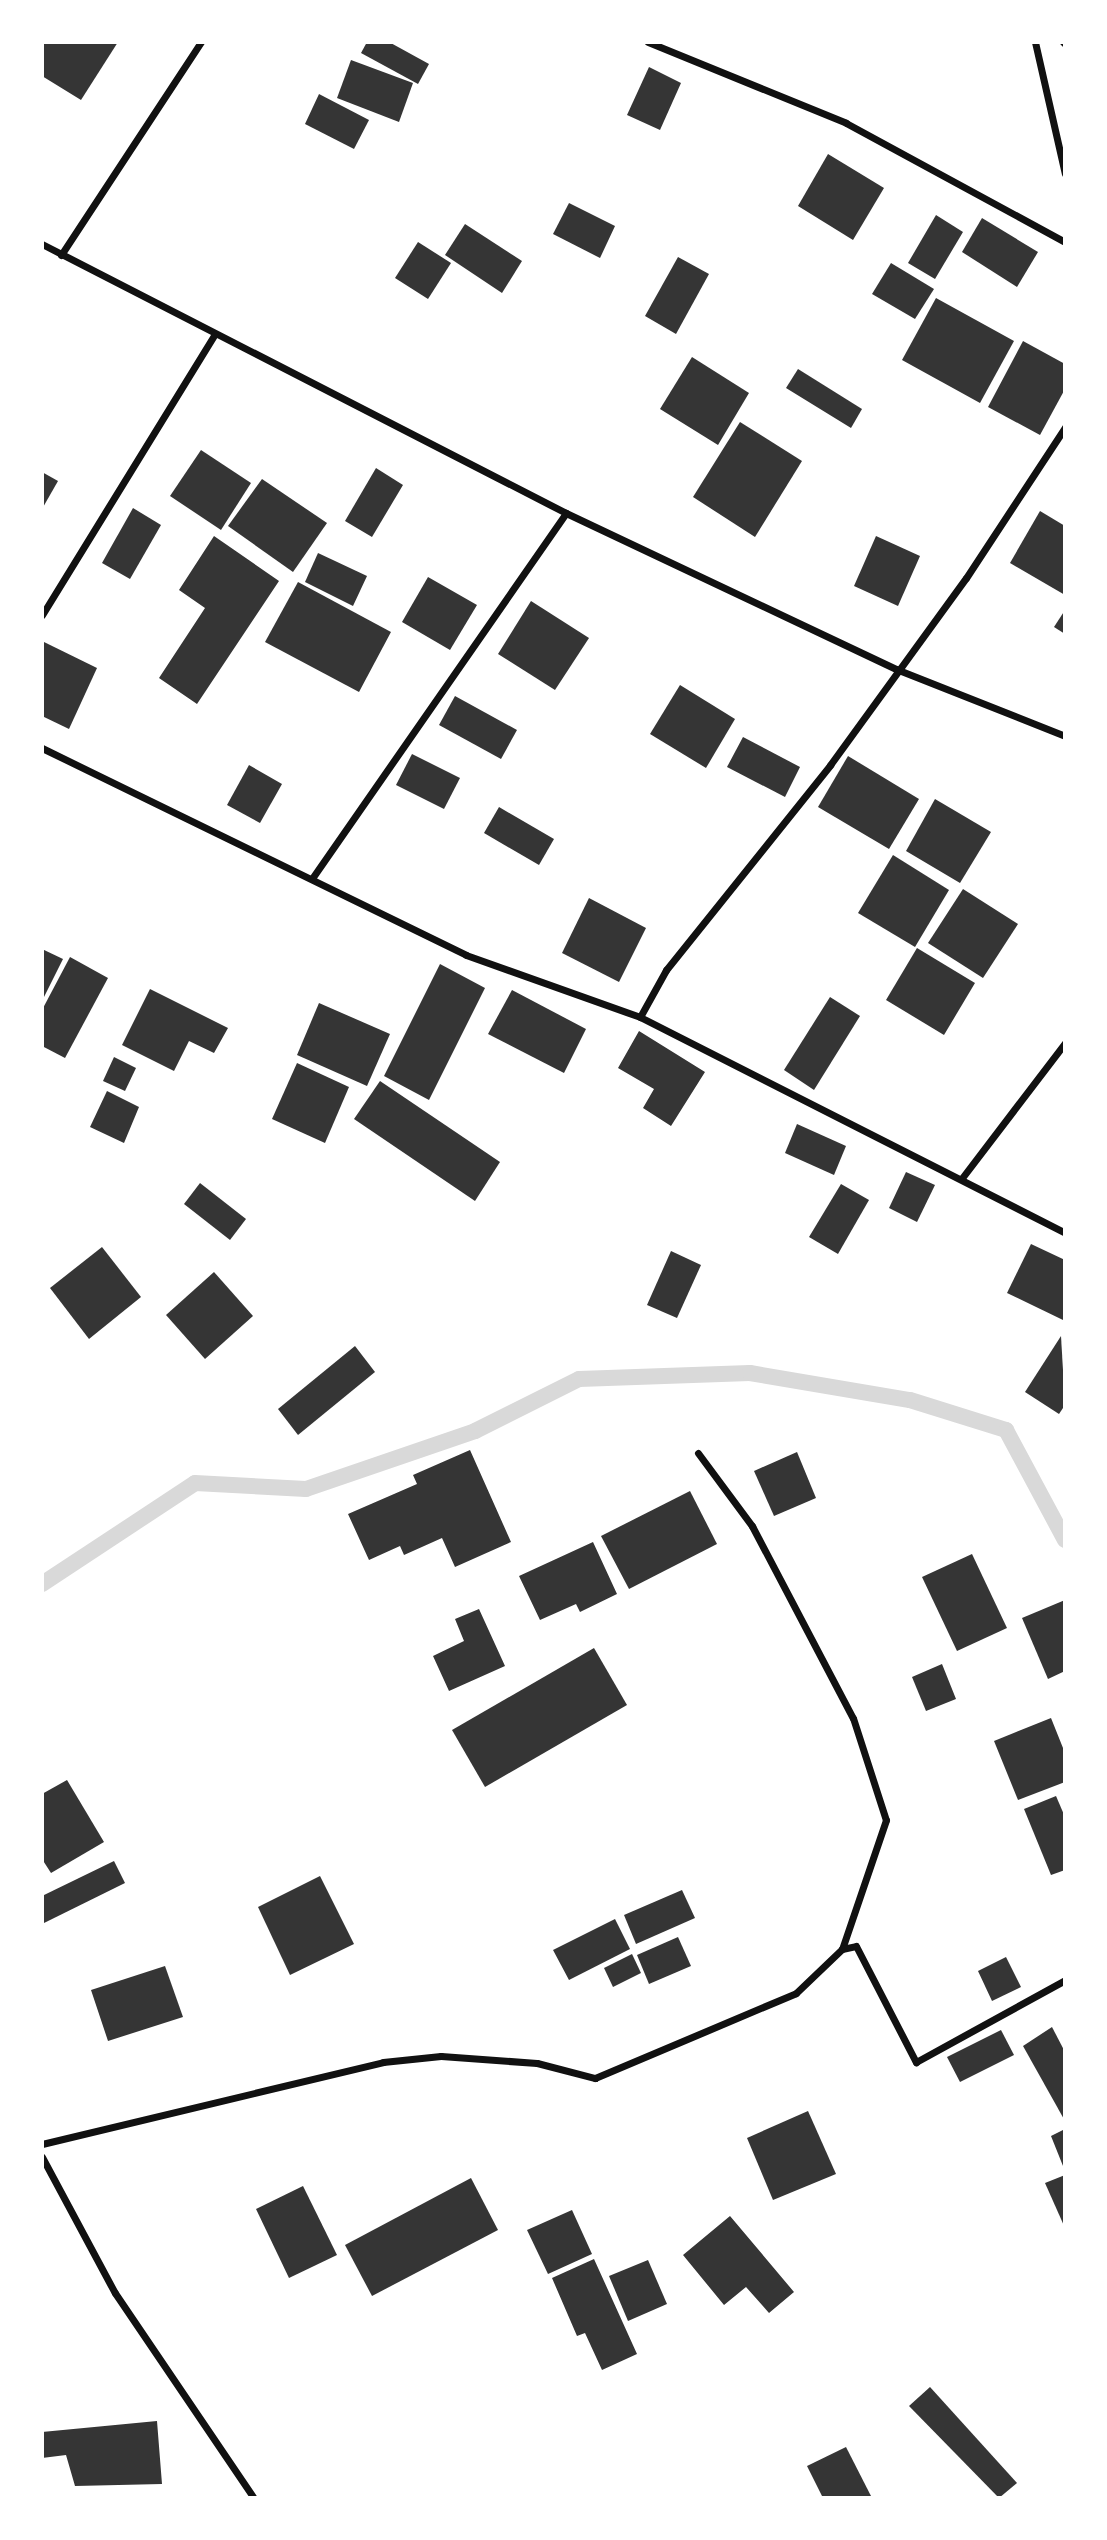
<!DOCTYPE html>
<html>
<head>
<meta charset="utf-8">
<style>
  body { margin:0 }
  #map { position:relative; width:1107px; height:2540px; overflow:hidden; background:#fff; font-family:"Asap Condensed",sans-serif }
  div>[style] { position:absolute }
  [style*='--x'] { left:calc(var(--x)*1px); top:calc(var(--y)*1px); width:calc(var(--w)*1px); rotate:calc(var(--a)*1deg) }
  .stream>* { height:16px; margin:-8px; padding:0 8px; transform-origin:8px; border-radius:8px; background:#d9d9d9 }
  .building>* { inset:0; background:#353535 }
  .minor>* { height:7px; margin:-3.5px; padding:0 3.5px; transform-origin:3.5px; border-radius:3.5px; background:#111 }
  span { translate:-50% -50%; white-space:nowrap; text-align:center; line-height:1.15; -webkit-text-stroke:7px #fff; paint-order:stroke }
  .frame { position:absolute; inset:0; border:44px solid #fff; pointer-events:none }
</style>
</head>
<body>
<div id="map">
  <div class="stream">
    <div style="--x:42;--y:1584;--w:183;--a:-33.4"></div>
    <div style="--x:195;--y:1483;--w:111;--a:3.1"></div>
    <div style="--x:306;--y:1489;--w:179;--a:-18.9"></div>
    <div style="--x:475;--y:1431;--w:116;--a:-26.6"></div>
    <div style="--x:579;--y:1379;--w:171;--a:-2"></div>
    <div style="--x:750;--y:1373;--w:162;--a:9.6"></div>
    <div style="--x:910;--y:1400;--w:101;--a:17.4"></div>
    <div style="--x:1006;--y:1430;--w:125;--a:61.8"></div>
  </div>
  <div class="building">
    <div style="clip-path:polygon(42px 42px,118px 42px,81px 100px,42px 76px)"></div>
    <div style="clip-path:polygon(367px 42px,389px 42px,429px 64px,418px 84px,361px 53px)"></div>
    <div style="clip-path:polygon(351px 60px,413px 83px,399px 122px,337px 98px)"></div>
    <div style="clip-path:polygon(649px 67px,681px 83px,660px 130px,627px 115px)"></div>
    <div style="clip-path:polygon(319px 94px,369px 120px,354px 149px,305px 124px)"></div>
    <div style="clip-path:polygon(828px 154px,884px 188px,853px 240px,798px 206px)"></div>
    <div style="clip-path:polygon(569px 203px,615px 226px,600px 258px,553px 234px)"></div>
    <div style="clip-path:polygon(936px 215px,963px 232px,935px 279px,908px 263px)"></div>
    <div style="clip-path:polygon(982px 218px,1038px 252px,1017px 287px,962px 252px)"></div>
    <div style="clip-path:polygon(465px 224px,522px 261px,502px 293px,445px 255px)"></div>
    <div style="clip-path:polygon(418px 242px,451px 263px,428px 299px,395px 278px)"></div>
    <div style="clip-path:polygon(678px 257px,709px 274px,676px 334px,645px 316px)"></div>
    <div style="clip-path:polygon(891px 263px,934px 289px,915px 319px,872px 294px)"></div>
    <div style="clip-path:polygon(936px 298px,1014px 341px,980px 403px,902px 360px)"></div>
    <div style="clip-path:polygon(1023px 341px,1065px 364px,1065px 389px,1040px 435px,988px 407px)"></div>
    <div style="clip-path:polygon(692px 357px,749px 393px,718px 445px,660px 409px)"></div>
    <div style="clip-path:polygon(798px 369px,862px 409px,851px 428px,786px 388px)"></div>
    <div style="clip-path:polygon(740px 422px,802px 461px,755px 537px,693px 497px)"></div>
    <div style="clip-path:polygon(201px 450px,251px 483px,221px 530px,170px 496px)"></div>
    <div style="clip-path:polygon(376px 468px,403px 485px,372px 537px,345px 521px)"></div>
    <div style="clip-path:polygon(42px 472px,58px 481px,42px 509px)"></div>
    <div style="clip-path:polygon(262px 479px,327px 523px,293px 572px,228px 526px)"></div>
    <div style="clip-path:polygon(133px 508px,161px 525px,130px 579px,102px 563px)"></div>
    <div style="clip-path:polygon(1040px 511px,1065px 526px,1065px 595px,1010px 563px)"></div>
    <div style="clip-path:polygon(214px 536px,279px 581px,197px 704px,159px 678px,205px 608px,179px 590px)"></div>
    <div style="clip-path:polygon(876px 536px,920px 556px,898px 606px,854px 586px)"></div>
    <div style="clip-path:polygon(318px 553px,367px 576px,353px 606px,305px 582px)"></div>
    <div style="clip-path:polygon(428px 577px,477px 605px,450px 650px,402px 622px)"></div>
    <div style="clip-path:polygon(298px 582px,391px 632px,359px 692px,265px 642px)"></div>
    <div style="clip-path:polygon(531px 601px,589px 638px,555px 690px,498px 654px)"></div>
    <div style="clip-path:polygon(1065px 610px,1065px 634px,1054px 627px)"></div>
    <div style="clip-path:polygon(44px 642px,97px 668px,69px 729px,42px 716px)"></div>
    <div style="clip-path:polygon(680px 685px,735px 719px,706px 768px,650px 734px)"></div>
    <div style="clip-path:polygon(455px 696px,517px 730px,501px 759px,439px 725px)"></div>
    <div style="clip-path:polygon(743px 737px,800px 767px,785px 797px,727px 767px)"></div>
    <div style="clip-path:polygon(412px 754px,460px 778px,444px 809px,396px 785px)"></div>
    <div style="clip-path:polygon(848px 756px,919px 799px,889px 849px,818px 807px)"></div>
    <div style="clip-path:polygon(249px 765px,282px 784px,260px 823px,227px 805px)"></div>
    <div style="clip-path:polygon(935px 799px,991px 832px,960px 883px,906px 851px)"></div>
    <div style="clip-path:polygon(499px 807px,554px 839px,539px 865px,484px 833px)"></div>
    <div style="clip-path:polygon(893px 855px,949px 890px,915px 947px,858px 913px)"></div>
    <div style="clip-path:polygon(963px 889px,1018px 924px,983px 978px,928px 943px)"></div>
    <div style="clip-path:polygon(589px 898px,646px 928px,619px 982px,562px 953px)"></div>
    <div style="clip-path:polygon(917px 948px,975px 983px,944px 1035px,886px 1000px)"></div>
    <div style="clip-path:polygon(42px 949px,63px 959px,42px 1001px)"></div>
    <div style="clip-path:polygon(70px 957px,108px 978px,65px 1058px,42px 1046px,42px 1010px)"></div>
    <div style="clip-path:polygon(440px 964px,485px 988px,429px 1100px,384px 1076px)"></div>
    <div style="clip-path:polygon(150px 989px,228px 1028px,214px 1053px,189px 1041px,174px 1071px,122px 1045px)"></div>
    <div style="clip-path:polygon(512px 990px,586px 1029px,564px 1073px,488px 1034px)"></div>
    <div style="clip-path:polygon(830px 997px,860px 1016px,814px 1090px,784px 1070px)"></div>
    <div style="clip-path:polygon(319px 1003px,390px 1034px,367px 1086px,297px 1055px)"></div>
    <div style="clip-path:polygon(639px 1031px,705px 1072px,671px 1126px,643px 1108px,654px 1089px,618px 1068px)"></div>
    <div style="clip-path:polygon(114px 1057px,136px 1068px,125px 1091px,103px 1081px)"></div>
    <div style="clip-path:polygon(297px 1063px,349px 1087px,325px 1143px,272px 1119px)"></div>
    <div style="clip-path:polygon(380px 1081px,500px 1162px,475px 1201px,354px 1119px)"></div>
    <div style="clip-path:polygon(107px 1091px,139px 1107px,124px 1143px,90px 1127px)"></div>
    <div style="clip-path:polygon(797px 1124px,846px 1146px,834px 1175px,785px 1153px)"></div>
    <div style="clip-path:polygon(906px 1172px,935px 1185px,917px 1222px,889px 1208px)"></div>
    <div style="clip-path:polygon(200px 1183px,246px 1219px,230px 1240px,184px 1204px)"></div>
    <div style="clip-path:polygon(841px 1184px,869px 1200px,838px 1254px,809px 1237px)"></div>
    <div style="clip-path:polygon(1031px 1244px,1065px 1260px,1063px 1320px,1007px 1293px)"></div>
    <div style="clip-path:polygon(102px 1247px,141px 1297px,89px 1339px,50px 1288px)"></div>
    <div style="clip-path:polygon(671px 1251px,701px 1265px,677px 1318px,647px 1305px)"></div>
    <div style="clip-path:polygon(214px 1272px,253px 1316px,205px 1359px,166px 1315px)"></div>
    <div style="clip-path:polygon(1061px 1336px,1065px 1405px,1059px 1414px,1025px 1392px)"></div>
    <div style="clip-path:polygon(355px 1346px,375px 1372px,298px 1435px,278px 1409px)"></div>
    <div style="clip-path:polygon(470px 1450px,511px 1542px,455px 1567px,442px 1538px,404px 1555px,400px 1546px,369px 1560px,348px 1514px,417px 1484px,413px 1475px)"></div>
    <div style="clip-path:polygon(797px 1452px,816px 1498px,774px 1516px,754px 1471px)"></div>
    <div style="clip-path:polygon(690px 1491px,717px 1544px,629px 1589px,601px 1536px)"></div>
    <div style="clip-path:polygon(593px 1542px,617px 1594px,580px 1612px,576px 1604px,540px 1620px,519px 1576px)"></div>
    <div style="clip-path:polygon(972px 1554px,1007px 1628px,957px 1651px,922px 1577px)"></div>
    <div style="clip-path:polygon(1065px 1600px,1065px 1671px,1048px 1679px,1022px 1618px)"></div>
    <div style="clip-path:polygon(479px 1609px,505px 1666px,449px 1691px,433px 1656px,464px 1641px,455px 1619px)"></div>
    <div style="clip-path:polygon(594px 1648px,627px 1705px,485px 1787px,452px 1730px)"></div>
    <div style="clip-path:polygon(942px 1664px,956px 1699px,926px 1711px,912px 1677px)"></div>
    <div style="clip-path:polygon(1051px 1718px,1065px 1753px,1065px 1782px,1018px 1800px,994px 1741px)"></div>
    <div style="clip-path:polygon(67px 1780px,104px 1842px,51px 1873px,42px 1859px,42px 1794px)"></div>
    <div style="clip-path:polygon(1056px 1796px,1065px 1817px,1065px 1870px,1051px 1875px,1024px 1809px)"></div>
    <div style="clip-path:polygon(114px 1861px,125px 1883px,42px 1924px,42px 1896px)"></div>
    <div style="clip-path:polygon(320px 1876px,354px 1944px,290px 1975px,258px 1907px)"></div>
    <div style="clip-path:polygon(682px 1890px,695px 1918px,636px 1944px,624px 1915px)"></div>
    <div style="clip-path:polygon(615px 1919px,630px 1949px,569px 1980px,553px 1950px)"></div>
    <div style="clip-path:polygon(678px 1937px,691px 1966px,649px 1984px,637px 1955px)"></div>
    <div style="clip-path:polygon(632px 1954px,641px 1973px,613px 1987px,604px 1968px)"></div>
    <div style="clip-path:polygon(1006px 1957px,1021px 1987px,992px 2001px,978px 1971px)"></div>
    <div style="clip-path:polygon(165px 1966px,183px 2017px,108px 2041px,91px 1990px)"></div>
    <div style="clip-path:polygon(1052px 2027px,1065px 2052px,1065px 2121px,1023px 2046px)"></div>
    <div style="clip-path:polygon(1001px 2030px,1014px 2055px,960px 2082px,947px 2057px)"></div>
    <div style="clip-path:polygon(808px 2111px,836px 2174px,773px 2200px,747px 2138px)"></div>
    <div style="clip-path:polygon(1065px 2129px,1065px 2171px,1051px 2136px)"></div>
    <div style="clip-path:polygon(1065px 2175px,1065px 2228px,1045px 2183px)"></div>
    <div style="clip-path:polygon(471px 2178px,498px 2230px,372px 2296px,345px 2245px)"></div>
    <div style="clip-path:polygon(303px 2186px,337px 2255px,289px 2278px,256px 2209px)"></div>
    <div style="clip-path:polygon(572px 2210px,592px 2254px,548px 2274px,527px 2230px)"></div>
    <div style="clip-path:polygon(730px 2216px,794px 2292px,769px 2313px,746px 2287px,724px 2305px,683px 2255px)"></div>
    <div style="clip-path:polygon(594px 2259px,637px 2354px,602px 2370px,585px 2333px,577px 2336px,552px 2278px)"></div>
    <div style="clip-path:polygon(648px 2260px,667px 2304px,628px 2321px,609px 2276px)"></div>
    <div style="clip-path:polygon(930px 2387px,1017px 2483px,999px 2498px,909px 2406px)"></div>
    <div style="clip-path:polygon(157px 2421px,162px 2484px,75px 2486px,66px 2455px,42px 2458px,42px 2432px)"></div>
    <div style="clip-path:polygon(846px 2447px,872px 2498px,823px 2498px,807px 2466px)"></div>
  </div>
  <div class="minor">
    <div style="--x:648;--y:42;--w:214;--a:22.2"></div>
    <div style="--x:846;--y:123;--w:249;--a:28.5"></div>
    <div style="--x:1035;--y:42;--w:135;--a:77.2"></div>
    <div style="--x:1063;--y:42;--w:3;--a:45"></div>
    <div style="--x:42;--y:244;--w:589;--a:27.17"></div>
    <div style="--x:566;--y:513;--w:365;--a:25.3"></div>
    <div style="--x:896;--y:669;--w:182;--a:21.6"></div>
    <div style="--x:61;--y:255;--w:255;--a:-56.7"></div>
    <div style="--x:42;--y:615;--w:329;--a:-58.4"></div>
    <div style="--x:42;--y:748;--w:472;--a:26"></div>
    <div style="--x:466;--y:955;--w:185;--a:19.6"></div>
    <div style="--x:640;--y:1017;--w:477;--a:26.9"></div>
    <div style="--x:313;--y:877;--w:443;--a:-55.2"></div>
    <div style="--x:640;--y:1017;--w:54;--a:-61"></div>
    <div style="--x:666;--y:970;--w:263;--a:-51.3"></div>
    <div style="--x:830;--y:765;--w:231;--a:-54"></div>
    <div style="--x:966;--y:578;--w:181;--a:-56.7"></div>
    <div style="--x:962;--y:1178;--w:170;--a:-52.7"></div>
    <div style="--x:698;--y:1453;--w:91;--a:53.5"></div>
    <div style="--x:752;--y:1526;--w:217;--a:62.3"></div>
    <div style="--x:853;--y:1718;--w:107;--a:72.1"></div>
    <div style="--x:886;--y:1820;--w:136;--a:108.8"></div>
    <div style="--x:42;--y:2144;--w:351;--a:-13.5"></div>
    <div style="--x:383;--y:2062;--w:58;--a:-5.9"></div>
    <div style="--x:441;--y:2056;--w:96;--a:4.2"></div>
    <div style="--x:537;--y:2063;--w:60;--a:14.5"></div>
    <div style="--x:595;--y:2078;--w:218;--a:-22.9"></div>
    <div style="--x:796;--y:1993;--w:64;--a:-43.7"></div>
    <div style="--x:842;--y:1949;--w:14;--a:-12"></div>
    <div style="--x:856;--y:1946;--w:131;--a:62.7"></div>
    <div style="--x:916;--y:2062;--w:170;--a:-28.8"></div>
    <div style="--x:42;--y:2157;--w:154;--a:61.8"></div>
    <div style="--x:115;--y:2293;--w:248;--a:55.9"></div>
  </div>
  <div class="frame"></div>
</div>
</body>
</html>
